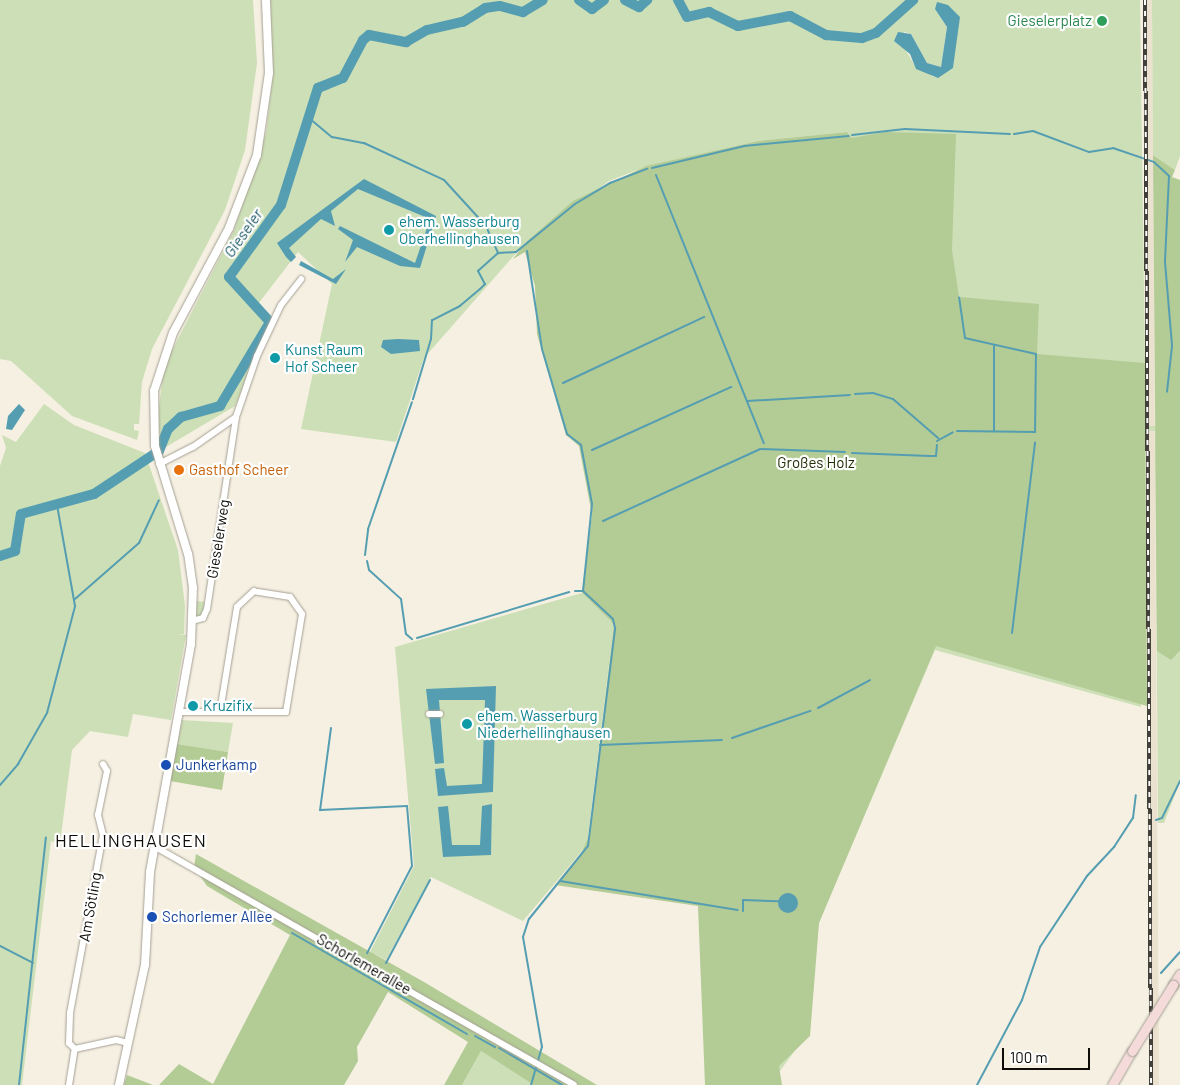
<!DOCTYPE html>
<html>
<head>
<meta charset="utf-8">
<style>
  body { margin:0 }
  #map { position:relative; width:1180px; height:1085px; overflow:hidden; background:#f5f0e2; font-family:Barlow,sans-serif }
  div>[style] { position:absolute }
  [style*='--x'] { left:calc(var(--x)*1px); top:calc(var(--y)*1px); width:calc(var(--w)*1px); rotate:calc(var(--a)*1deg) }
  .built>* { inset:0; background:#eae2ce }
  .green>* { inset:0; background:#cddfb6 }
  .forest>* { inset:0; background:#b3cb95 }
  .water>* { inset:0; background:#559eb2 }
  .round { border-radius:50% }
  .stream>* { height:2px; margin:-1px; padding:0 1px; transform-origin:1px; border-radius:1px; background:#559eb2 }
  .river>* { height:10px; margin:-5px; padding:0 5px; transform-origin:5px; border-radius:5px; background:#559eb2 }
  .roads { filter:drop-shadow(0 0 1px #a49f93) drop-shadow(0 0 1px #a49f93) }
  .minor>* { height:6px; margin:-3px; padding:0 3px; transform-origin:3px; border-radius:3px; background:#fff }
  .tertiary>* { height:8px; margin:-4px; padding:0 4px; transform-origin:4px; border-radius:4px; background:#fff }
  .secondary>* { height:9px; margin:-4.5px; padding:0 4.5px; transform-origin:4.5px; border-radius:4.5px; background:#f4dbda }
  .rail>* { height:4px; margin-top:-2px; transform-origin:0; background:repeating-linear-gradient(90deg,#fff 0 5.5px,#424039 0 11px); box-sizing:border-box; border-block:1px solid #424039 }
  .bridges { filter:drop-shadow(0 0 1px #a49f93) drop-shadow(0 0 1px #a49f93) }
  .secondary-bridge>* { height:9px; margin:-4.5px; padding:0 4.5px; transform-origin:4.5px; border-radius:4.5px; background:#f4dbda }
  .dots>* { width:14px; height:14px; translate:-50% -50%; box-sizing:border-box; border:2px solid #fff; border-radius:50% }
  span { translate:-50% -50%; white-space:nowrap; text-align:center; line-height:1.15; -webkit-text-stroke:4.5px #fff; paint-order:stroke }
  .leisure-label { font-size:15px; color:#27864d }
  .right { translate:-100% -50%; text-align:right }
  .culture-label { font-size:15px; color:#0d838f }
  .left { translate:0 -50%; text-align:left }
  .park-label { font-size:15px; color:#202f06 }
  .food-label { font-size:15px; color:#c56008 }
  .street-label { font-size:15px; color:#0d0c07 }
  .transit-label { font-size:15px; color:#164399 }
  .water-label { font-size:16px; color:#1d5968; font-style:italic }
  .quarter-label { font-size:18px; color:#0d0c07; letter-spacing:1px }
  .scale { position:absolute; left:1002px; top:1048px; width:88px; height:22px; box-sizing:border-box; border:2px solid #0d0c07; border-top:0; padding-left:6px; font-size:15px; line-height:18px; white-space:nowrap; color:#0d0c07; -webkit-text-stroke:4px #fff; paint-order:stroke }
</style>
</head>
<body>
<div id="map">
  <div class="built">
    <div style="clip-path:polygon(1143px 0,1152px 0,1159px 1085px,1149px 1085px)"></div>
  </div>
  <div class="green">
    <div style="clip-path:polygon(0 0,253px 0,257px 63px,245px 150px,225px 210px,152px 349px,142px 382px,139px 424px,134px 424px,134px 430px,139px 431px,137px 440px,72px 416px,11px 361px,0 359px)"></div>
    <div style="clip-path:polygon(evenodd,270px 0,1140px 0,1145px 363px,1140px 363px,1141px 426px,1156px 426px,1180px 648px,1175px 657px,1180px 651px,1180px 782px,1164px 823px,1158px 823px,1155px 431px,1141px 430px,1141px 707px,935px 650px,819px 922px,806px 1036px,779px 1072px,699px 905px,589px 853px,852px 138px,847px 132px,758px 141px,647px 166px,609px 181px,525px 243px,424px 358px,396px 442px,301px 429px,332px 284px,298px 252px,258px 304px,271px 317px,270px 327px,235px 406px,161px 450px,158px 415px,164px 366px,234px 230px,266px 133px,273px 74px,270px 0,935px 9px,956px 33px,953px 68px,934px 77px,914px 64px,902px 44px,904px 32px,911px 34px,927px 63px,941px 67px,947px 27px,935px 9px)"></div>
    <div style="clip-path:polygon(1152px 0,1180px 0,1180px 156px,1175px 170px,1153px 155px)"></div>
    <div style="clip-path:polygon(44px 404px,74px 425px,145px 453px,178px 550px,185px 606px,184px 634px,177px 634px,186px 635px,171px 720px,133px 714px,128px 737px,90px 731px,72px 750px,60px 844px,51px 841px,22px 1085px,0 1085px,0 466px,6px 448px,2px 435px,16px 442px)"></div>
    <div style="clip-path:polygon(582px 593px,614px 624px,587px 845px,523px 921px,431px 877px,386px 960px,370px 952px,414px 866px,395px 647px)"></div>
    <div style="clip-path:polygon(196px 601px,207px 602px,201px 617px,196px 616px)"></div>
    <div style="clip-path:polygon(181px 720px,233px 723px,228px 752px,177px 744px)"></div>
    <div style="clip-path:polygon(481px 1051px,534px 1084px,534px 1085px,462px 1085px)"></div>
  </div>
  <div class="forest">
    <div style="clip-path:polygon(847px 132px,852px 138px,885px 132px,956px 134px,952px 250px,959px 297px,1039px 304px,1037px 354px,1145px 363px,1147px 706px,936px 646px,819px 923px,810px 1036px,779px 1066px,782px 1085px,705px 1085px,698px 906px,555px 885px,582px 852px,589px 836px,614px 624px,582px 593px,592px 515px,579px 446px,566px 435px,537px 334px,535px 286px,525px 252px,513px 259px,525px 243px,573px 201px,646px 166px,758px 141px)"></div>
    <div style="clip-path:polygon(1153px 155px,1175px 170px,1172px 177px,1180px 180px,1180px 651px,1171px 660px,1157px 651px)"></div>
    <div style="clip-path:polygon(177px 744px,228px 752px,222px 790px,170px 781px)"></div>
    <div style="clip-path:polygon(196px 854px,424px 982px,597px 1085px,534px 1085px,481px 1051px,462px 1085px,444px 1085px,468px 1042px,388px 992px,357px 1047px,358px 1061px,344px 1085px,159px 1085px,179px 1064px,213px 1084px,290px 935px,207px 886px,194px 867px)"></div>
    <div style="clip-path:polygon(127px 1075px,153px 1085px,124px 1085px)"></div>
  </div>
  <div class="water">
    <div style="clip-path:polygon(937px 2px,948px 5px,960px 17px,953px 68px,938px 78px,916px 69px,910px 54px,894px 41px,898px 32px,911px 34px,927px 63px,941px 67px,947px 27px,935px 9px)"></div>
    <div style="clip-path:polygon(364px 179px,436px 216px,420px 268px,400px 266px,357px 247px,345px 262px,353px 240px,338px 229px,340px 226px,415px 263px,430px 219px,358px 189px,331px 211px,335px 226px,321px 219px,289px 248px,296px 257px,291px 262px,286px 257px,277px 243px)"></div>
    <div style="clip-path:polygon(301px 261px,333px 279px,346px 269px,336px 284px,299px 265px)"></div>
    <div style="clip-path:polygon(398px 339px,419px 340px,420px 351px,391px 354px,381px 347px,383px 340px)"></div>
    <div style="clip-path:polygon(19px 404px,25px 410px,12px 430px,6px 429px,8px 416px)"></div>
    <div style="clip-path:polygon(496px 686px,493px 792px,438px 796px,435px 769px,444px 768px,447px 786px,482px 784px,485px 700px,439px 700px,444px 763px,435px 764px,426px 689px)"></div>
    <div style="clip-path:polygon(492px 804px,491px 855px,443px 857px,438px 807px,448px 806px,452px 845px,480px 845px,482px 806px)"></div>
    <div class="round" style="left:778px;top:893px;width:20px;height:20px"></div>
  </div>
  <div class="stream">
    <div style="--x:883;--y:28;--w:3;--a:18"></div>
    <div style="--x:309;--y:118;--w:30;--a:40"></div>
    <div style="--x:332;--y:137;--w:33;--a:11"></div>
    <div style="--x:364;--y:143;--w:88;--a:24.8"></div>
    <div style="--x:444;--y:180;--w:62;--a:47.6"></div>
    <div style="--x:486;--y:226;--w:30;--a:66"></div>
    <div style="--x:498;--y:253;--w:27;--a:138"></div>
    <div style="--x:478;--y:271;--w:15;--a:62"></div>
    <div style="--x:485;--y:284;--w:7;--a:135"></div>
    <div style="--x:480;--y:289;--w:26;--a:140"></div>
    <div style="--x:460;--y:306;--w:31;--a:153"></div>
    <div style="--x:432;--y:320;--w:19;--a:93"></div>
    <div style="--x:431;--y:339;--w:63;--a:106.7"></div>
    <div style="--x:1014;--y:134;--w:19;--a:-9"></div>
    <div style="--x:1033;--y:131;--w:60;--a:20.6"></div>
    <div style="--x:1089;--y:152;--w:24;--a:-9"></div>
    <div style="--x:1113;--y:148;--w:43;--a:18.9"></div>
    <div style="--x:1154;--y:162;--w:21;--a:43"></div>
    <div style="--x:1169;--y:176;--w:86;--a:92.7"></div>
    <div style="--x:1165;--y:262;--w:84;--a:85.2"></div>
    <div style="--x:1172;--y:346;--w:46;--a:96.2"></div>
    <div style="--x:852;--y:135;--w:53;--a:-6.5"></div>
    <div style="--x:905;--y:129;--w:105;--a:2.7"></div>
    <div style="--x:652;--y:168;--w:95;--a:-13.4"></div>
    <div style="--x:744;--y:146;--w:105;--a:-5.4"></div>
    <div style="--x:656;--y:175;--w:289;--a:68.1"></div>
    <div style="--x:527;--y:251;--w:99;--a:81.3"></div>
    <div style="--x:542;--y:349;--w:89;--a:73.6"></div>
    <div style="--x:567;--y:434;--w:18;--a:38"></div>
    <div style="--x:581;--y:445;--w:60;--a:79.4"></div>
    <div style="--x:592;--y:504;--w:87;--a:95.9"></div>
    <div style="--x:498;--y:253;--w:18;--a:-3"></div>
    <div style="--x:516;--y:252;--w:76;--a:-39.1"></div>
    <div style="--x:575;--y:204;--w:41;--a:-31"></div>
    <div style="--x:610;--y:183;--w:40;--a:-21"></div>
    <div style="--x:994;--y:346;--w:85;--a:90"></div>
    <div style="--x:563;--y:383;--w:156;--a:-25.1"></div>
    <div style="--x:855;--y:394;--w:18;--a:-3"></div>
    <div style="--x:873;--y:393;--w:21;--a:17"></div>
    <div style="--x:893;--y:399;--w:60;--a:40.9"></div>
    <div style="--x:747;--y:401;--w:103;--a:-3.3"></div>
    <div style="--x:957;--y:431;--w:78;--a:0.7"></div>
    <div style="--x:1035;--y:432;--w:78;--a:-89.3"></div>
    <div style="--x:1036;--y:354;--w:73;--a:-167.3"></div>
    <div style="--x:965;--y:338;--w:41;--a:-98.3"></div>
    <div style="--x:937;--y:441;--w:18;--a:-29"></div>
    <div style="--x:592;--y:450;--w:153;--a:-24.4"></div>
    <div style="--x:852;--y:453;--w:78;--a:2.2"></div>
    <div style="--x:930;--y:456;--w:6;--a:0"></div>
    <div style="--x:936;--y:456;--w:11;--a:-85"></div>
    <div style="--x:603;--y:521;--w:173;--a:-24.6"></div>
    <div style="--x:760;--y:449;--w:85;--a:2"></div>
    <div style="--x:365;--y:555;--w:26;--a:-83"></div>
    <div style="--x:368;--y:529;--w:134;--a:-70.9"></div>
    <div style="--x:367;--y:561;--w:9;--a:77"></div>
    <div style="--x:369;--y:570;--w:43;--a:42.2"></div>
    <div style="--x:401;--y:599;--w:35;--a:82"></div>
    <div style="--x:406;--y:634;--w:8;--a:40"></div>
    <div style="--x:75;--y:599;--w:85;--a:-41.2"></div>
    <div style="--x:139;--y:543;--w:47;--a:-65.1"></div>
    <div style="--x:1012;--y:633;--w:192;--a:-83.1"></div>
    <div style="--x:417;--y:638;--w:159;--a:-16.8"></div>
    <div style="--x:818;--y:708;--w:59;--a:-28.3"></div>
    <div style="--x:331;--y:728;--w:83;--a:97.6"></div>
    <div style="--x:320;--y:810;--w:87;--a:-2.6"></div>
    <div style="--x:407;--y:806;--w:60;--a:85.2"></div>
    <div style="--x:412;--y:866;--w:98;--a:117.3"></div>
    <div style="--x:732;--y:738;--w:83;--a:-19.1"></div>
    <div style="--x:600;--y:745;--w:122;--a:-2.3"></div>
    <div style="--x:0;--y:785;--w:28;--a:-49"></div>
    <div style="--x:18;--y:764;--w:59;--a:-60.4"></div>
    <div style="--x:47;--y:713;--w:111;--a:-75.3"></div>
    <div style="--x:75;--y:606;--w:103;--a:-100.1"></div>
    <div style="--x:1156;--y:820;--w:6;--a:-18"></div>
    <div style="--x:1162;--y:818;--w:41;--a:-64.1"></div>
    <div style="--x:560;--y:881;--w:180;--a:9.3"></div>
    <div style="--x:743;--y:911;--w:11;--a:-90"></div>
    <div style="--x:743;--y:900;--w:36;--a:2"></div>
    <div style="--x:292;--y:933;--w:202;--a:30"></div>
    <div style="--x:0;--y:946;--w:37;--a:27"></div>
    <div style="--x:386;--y:963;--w:94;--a:-62.1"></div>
    <div style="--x:1161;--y:973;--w:28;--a:-48"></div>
    <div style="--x:475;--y:1036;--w:23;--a:29"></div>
    <div style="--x:499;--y:1048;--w:73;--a:30.4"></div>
    <div style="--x:19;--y:1085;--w:249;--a:-83.8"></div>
    <div style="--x:531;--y:1085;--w:40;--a:-74"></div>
    <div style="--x:542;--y:1047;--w:112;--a:-99.8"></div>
    <div style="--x:523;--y:937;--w:19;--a:-72"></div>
    <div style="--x:529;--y:919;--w:94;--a:-51.1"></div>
    <div style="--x:588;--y:846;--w:220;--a:-82.9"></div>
    <div style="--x:615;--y:628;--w:9;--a:-103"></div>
    <div style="--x:613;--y:619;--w:41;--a:-137"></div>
    <div style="--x:583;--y:591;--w:8;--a:180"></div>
    <div style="--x:977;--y:1085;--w:96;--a:-62.1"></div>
    <div style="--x:1022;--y:1000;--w:56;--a:-71.2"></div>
    <div style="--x:1040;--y:947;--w:85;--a:-56.5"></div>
    <div style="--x:1087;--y:876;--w:40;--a:-47"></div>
    <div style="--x:1114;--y:847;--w:35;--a:-57"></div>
    <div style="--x:1133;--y:818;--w:23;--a:-83"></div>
  </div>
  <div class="river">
    <div style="--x:579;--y:0;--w:16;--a:35"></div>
    <div style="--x:592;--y:9;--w:15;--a:-37"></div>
    <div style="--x:625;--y:0;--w:16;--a:27"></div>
    <div style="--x:639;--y:7;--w:11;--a:-41"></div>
    <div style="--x:678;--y:0;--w:19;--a:62"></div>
    <div style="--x:687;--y:17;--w:23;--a:-13"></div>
    <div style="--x:709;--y:12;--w:32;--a:26"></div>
    <div style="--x:738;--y:26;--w:53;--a:-10.9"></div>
    <div style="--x:790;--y:16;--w:41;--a:27.8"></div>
    <div style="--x:826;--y:35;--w:36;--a:5"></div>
    <div style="--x:862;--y:38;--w:15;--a:-20"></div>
    <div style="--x:876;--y:33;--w:50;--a:-41.7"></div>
    <div style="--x:0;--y:556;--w:16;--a:-18"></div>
    <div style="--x:15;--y:551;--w:37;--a:-81"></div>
    <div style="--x:21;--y:514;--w:76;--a:-15.3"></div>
    <div style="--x:94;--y:494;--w:78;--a:-33.5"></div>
    <div style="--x:159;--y:451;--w:24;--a:-68"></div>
    <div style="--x:168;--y:429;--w:18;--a:-43"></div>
    <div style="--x:181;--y:417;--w:41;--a:-15.8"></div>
    <div style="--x:220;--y:406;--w:98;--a:-59.2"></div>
    <div style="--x:270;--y:322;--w:61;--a:-132.3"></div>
    <div style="--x:229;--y:277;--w:89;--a:-54.2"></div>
    <div style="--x:281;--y:205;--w:123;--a:-72.5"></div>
    <div style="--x:318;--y:88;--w:27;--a:-22"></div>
    <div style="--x:343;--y:78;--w:43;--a:-62.2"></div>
    <div style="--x:363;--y:40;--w:8;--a:-40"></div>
    <div style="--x:369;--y:35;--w:38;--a:11"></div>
    <div style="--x:406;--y:42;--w:24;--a:-30"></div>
    <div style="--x:427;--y:30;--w:37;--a:-13"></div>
    <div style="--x:463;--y:22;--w:26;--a:-32"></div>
    <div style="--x:485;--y:8;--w:15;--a:-8"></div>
    <div style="--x:500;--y:6;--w:24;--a:15"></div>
    <div style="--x:523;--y:12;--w:23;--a:-31"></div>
  </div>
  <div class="roads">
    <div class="minor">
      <div style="--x:159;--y:464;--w:38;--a:-27"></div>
      <div style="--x:193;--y:447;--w:52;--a:-34.9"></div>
      <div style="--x:192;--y:621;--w:11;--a:-15"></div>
      <div style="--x:203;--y:618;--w:10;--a:-66"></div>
      <div style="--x:207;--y:609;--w:194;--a:-81.4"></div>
      <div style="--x:236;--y:417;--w:65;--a:-71"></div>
      <div style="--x:257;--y:356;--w:56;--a:-64.8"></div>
      <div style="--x:281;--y:305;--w:33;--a:-52"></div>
      <div style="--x:179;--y:712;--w:107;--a:0"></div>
      <div style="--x:286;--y:712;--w:99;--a:-80.7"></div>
      <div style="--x:302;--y:614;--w:21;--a:-125"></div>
      <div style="--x:290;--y:597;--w:36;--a:-171"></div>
      <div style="--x:254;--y:591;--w:23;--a:137"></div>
      <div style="--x:237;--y:607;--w:106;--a:99.2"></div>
      <div style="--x:429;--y:714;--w:11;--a:0"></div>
      <div style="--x:154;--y:846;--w:483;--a:29.6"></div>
      <div style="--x:75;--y:1049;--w:42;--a:-12.4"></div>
      <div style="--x:116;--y:1040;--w:12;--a:14"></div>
      <div style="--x:69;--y:1085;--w:36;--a:-81"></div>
      <div style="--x:75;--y:1049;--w:8;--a:-135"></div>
      <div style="--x:69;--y:1043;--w:30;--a:-88"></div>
      <div style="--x:70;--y:1013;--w:181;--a:-79.5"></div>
      <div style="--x:103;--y:835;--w:21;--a:-104"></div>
      <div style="--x:98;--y:815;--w:45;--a:-78.4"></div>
      <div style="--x:107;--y:771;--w:8;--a:-120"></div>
    </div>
    <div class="tertiary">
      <div style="--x:119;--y:1085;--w:123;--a:-77.8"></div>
      <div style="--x:145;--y:965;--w:93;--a:-86.9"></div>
      <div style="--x:150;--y:872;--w:232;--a:-79.8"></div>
      <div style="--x:191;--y:644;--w:56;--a:-88"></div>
      <div style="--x:193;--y:588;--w:34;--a:-98"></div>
      <div style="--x:188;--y:554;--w:113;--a:-107"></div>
      <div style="--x:155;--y:446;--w:55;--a:-91"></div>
      <div style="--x:154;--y:391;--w:61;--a:-71.9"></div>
      <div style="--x:173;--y:333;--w:119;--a:-61.9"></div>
      <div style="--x:229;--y:228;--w:78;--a:-69"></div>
      <div style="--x:257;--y:155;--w:83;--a:-81.7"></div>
      <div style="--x:269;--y:73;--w:73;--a:-92.4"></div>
    </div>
    <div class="secondary">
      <div style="--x:1173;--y:985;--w:13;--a:-58"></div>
      <div style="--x:1112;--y:1085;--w:39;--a:-60"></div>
    </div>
  </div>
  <div class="rail">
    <div style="--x:1145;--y:0;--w:1085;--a:89.68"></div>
  </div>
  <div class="bridges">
    <div class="secondary-bridge">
      <div style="--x:1132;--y:1051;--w:78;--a:-58.2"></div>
    </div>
  </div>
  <div class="dots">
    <div style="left:1102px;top:21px;background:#2e9e5b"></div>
    <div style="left:389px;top:230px;background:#0f9aa8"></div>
    <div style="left:275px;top:358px;background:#0f9aa8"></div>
    <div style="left:179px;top:470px;background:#e8710a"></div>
    <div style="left:193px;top:706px;background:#0f9aa8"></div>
    <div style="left:467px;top:724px;background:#0f9aa8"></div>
    <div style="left:166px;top:765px;background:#1a4fb4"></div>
    <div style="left:152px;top:917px;background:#1a4fb4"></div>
  </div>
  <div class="leisure-label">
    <span class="right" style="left:1092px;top:21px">Gieselerplatz</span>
  </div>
  <div class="culture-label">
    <span class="left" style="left:399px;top:230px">ehem. Wasserburg<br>Oberhellinghausen</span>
    <span class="left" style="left:285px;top:358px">Kunst Raum<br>Hof Scheer</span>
    <span class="left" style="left:203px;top:706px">Kruzifix</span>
    <span class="left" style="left:477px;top:724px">ehem. Wasserburg<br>Niederhellinghausen</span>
  </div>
  <div class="park-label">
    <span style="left:816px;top:463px">Großes Holz</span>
  </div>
  <div class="food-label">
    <span class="left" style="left:189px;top:470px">Gasthof Scheer</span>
  </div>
  <div class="street-label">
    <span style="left:218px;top:539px;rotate:-81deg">Gieselerweg</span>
    <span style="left:90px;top:907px;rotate:-80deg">Am Sötling</span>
    <span style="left:364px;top:964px;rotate:30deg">Schorlemerallee</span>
  </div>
  <div class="transit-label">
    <span class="left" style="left:176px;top:765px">Junkerkamp</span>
    <span class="left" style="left:162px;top:917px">Schorlemer Allee</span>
  </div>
  <div class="water-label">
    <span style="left:243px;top:233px;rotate:-55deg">Gieseler</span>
  </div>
  <div class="quarter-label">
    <span style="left:131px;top:840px">HELLINGHAUSEN</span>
  </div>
  <div class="scale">100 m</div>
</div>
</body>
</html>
